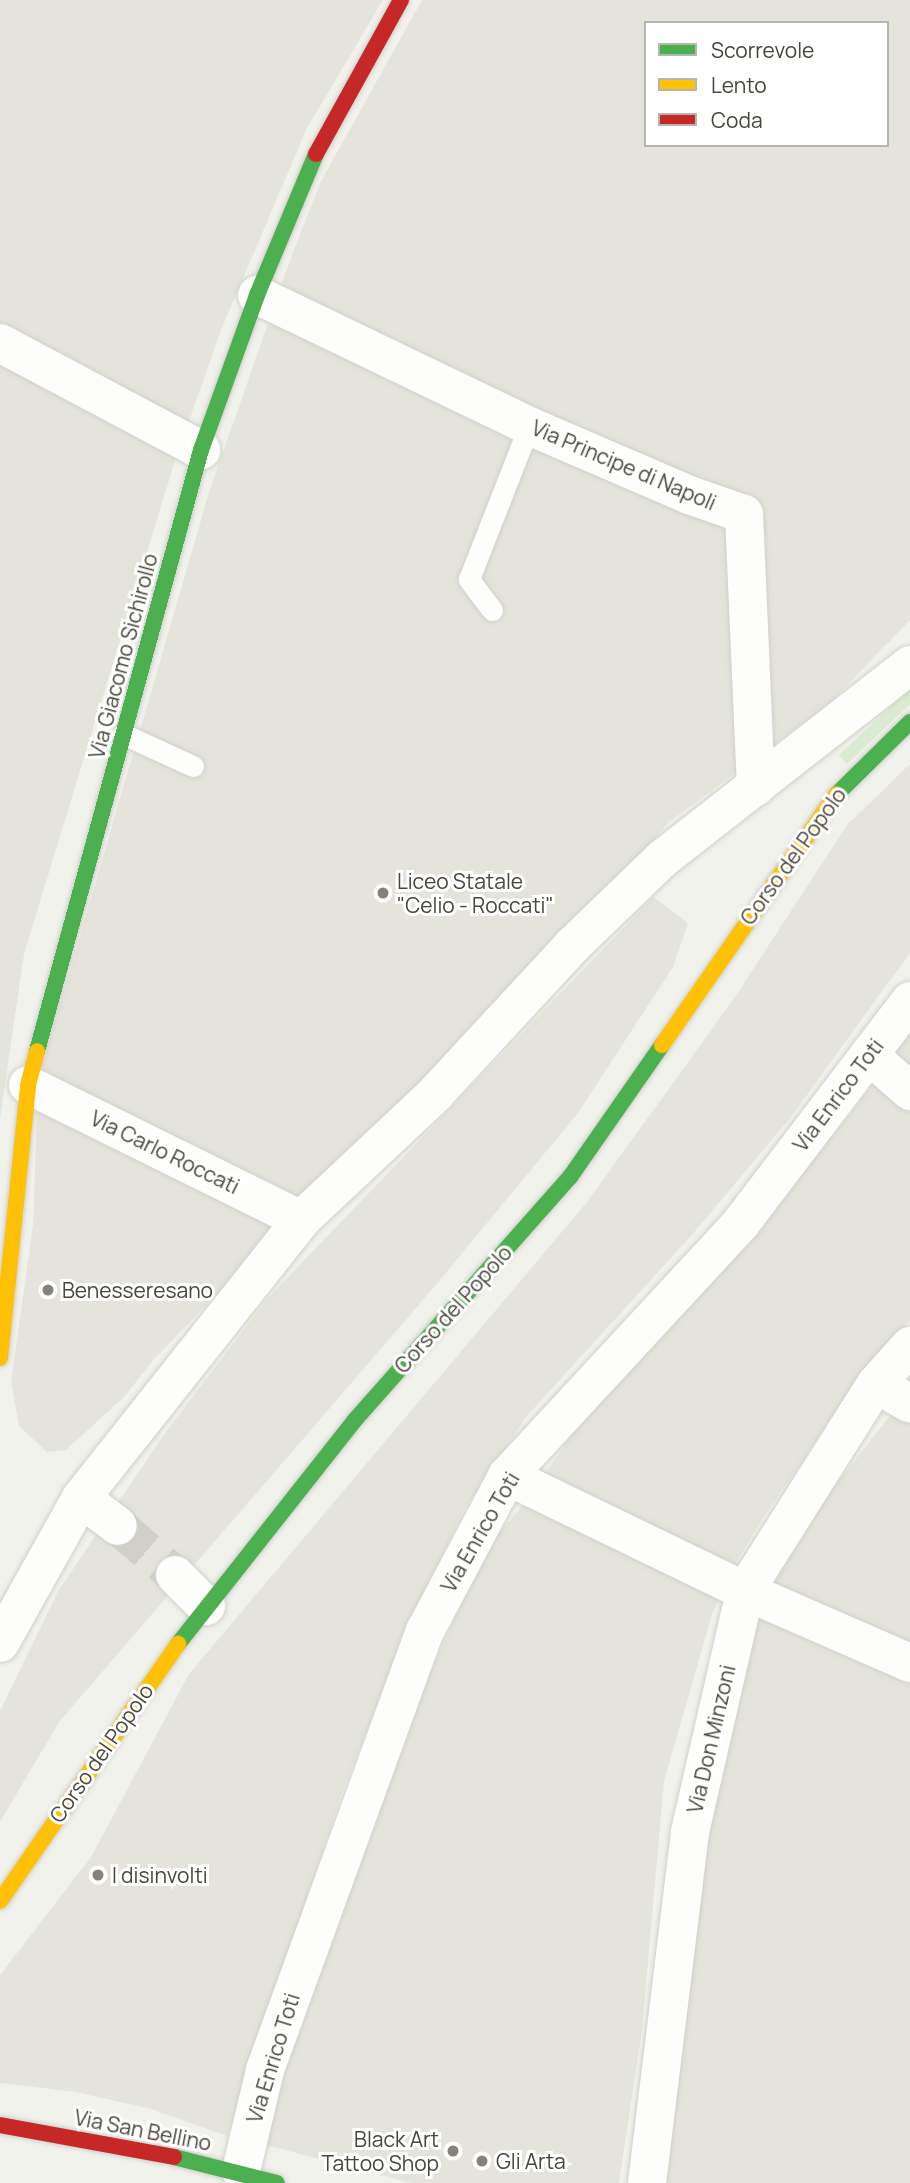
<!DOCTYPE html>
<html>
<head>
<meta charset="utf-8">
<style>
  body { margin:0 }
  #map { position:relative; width:910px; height:2183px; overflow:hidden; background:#f2f2ed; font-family:Manrope,sans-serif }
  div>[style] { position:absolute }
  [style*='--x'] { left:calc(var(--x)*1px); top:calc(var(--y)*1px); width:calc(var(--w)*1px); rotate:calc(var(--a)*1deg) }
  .residential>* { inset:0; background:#e5e4dc }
  .green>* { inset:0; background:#dbebd0 }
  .street-tunnel>* { height:38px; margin-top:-19px; transform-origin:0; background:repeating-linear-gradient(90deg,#d0cfc9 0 38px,transparent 0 57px) }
  .roads { filter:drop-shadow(0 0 2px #d0d0cb) drop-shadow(0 0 2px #d0d0cb) }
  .lane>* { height:21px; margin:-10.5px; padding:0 10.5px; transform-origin:10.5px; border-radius:10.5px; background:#fdfdfc }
  .street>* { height:38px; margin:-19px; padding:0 19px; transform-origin:19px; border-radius:19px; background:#fdfdfc }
  .fast>* { height:16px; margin:-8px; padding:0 8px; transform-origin:8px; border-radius:8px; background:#4caf50 }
  .slow>* { height:16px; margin:-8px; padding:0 8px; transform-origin:8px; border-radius:8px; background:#ffc107 }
  .jam>* { height:16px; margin:-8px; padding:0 8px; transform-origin:8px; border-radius:8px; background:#c62828 }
  .dots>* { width:19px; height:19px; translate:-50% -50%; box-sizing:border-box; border:4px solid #fff; border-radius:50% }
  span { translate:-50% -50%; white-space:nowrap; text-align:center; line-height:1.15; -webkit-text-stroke:6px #fff; paint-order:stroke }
  .street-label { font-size:21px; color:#48453a }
  .poi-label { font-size:21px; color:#48453a }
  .left { translate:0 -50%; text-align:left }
  .right { translate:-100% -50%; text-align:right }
  .legend { position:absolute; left:644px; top:21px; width:245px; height:126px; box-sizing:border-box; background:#fff; border:2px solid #b6b5b0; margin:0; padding:9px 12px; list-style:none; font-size:21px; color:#48453a }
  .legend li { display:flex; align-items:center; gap:14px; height:35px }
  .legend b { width:35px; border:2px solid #b6b5b0 }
</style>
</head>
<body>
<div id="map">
  <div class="residential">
    <div style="clip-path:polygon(0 0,383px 0,307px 128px,221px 330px,174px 464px,24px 954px,0 1119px)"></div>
    <div style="clip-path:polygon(evenodd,422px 0,910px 0,910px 620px,831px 702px,669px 822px,594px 907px,154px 1359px,125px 1396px,66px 1450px,47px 1452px,19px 1426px,11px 1381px,33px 1225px,38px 1081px,210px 489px,293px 252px,321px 181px,422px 0,646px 23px,887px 23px,887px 145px,646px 145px,646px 23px)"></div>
    <div style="clip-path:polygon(910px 764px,910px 953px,791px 1117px,691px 1236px,527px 1416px,465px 1508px,412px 1619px,344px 1787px,227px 2136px,151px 2109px,76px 2092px,0 2083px,0 1975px,91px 1857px,189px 1674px,587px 1202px,735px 997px,847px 825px)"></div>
    <div style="clip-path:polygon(653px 897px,688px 923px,673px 967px,578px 1113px,435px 1286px,59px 1722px,0 1822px,0 1711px,58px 1591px,165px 1433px,267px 1299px)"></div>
    <div style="clip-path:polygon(910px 1033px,910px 1320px,863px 1373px,765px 1515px,732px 1569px,712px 1615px,664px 1781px,642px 2030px,619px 2183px,411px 2183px,262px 2144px,350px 1841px,448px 1634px,467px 1583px,489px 1545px,523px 1505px,585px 1416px,747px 1238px,850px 1115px)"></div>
    <div style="clip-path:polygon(910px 1390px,910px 2183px,667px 2183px,687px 1918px,758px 1620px,797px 1534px)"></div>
  </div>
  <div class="green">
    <div style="clip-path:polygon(910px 688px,910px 704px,847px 764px,839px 755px)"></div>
  </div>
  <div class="street-tunnel">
    <div style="--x:118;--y:1526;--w:75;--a:40.7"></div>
  </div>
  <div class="roads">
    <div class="lane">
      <div style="--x:492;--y:610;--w:39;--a:-127"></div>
      <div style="--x:469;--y:579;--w:164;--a:-68.6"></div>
      <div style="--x:123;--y:734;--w:77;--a:24.6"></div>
    </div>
    <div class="street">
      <div style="--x:257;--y:295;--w:302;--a:25.7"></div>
      <div style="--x:529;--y:426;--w:174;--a:23.3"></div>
      <div style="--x:689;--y:495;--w:58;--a:19.1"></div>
      <div style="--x:744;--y:514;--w:273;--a:87.5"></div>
      <div style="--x:0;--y:343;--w:228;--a:28"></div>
      <div style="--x:869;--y:1055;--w:55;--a:41.3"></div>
      <div style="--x:28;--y:1085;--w:305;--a:26.3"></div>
      <div style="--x:876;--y:1384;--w:39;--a:30"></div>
      <div style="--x:507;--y:1476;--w:264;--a:25.8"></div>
      <div style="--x:745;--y:1591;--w:180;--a:23.6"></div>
      <div style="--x:81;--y:1498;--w:46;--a:37.1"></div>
      <div style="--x:175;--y:1575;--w:44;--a:45"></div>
      <div style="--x:0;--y:1643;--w:166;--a:-60.8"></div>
      <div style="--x:81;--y:1498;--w:355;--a:-51.6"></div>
      <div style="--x:301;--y:1220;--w:184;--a:-43.2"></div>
      <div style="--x:435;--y:1094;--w:203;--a:-47.2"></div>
      <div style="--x:573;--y:945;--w:124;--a:-44"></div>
      <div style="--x:662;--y:859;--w:315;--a:-38"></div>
      <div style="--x:241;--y:2171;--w:104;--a:-76.6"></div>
      <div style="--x:265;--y:2070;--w:467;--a:-70"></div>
      <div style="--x:425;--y:1631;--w:175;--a:-62.1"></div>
      <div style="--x:507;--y:1476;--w:345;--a:-47.2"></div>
      <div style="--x:741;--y:1223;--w:279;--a:-52.7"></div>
      <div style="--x:647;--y:2183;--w:354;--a:-83"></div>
      <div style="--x:690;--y:1832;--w:247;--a:-77.1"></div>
      <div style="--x:745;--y:1591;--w:245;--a:-57.7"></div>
      <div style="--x:876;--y:1384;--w:51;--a:-48.2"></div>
    </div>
    <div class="fast">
      <div style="--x:836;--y:795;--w:104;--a:-44.6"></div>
      <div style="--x:37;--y:1051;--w:623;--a:-74.74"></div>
      <div style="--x:201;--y:450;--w:165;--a:-70.1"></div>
      <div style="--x:257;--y:295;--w:153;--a:-67.3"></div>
      <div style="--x:178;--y:1644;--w:284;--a:-51.7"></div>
      <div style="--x:354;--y:1421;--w:326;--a:-48.5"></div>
      <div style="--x:570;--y:1177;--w:161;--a:-55.1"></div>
      <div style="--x:174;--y:2157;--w:106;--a:14.2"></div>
    </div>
    <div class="slow">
      <div style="--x:662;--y:1045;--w:305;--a:-55.2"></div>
      <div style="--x:0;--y:1358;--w:274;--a:-84.1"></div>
      <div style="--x:28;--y:1085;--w:35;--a:-75"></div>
      <div style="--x:0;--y:1901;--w:313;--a:-55.3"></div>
    </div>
    <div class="jam">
      <div style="--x:316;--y:154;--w:176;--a:-61.1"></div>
      <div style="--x:0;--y:2125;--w:177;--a:10.4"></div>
    </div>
  </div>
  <div class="dots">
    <div style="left:383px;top:893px;background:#848279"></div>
    <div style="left:48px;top:1290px;background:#848279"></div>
    <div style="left:98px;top:1875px;background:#848279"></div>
    <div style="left:453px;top:2151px;background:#848279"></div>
    <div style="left:482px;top:2161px;background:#848279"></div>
  </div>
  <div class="street-label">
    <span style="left:624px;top:465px;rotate:23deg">Via Principe di Napoli</span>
    <span style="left:123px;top:656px;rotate:-75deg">Via Giacomo Sichirollo</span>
    <span style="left:793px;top:856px;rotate:-54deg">Corso del Popolo</span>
    <span style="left:838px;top:1095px;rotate:-53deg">Via Enrico Toti</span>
    <span style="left:165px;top:1152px;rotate:26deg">Via Carlo Roccati</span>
    <span style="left:453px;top:1309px;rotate:-48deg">Corso del Popolo</span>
    <span style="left:480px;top:1532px;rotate:-60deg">Via Enrico Toti</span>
    <span style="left:711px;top:1739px;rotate:-77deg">Via Don Minzoni</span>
    <span style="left:101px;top:1753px;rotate:-55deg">Corso del Popolo</span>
    <span style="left:273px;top:2058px;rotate:-73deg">Via Enrico Toti</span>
    <span style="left:143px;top:2130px;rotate:11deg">Via San Bellino</span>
  </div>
  <div class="poi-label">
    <span class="left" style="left:397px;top:893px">Liceo Statale<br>"Celio - Roccati"</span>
    <span class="left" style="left:62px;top:1290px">Benesseresano</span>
    <span class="left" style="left:112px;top:1875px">I disinvolti</span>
    <span class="right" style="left:439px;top:2151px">Black Art<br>Tattoo Shop</span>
    <span class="left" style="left:496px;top:2161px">Gli Arta</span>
  </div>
  <ul class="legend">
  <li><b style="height:9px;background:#4caf50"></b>Scorrevole</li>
  <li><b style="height:9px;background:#ffc107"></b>Lento</li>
  <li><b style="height:9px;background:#c62828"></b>Coda</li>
  </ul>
</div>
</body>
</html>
